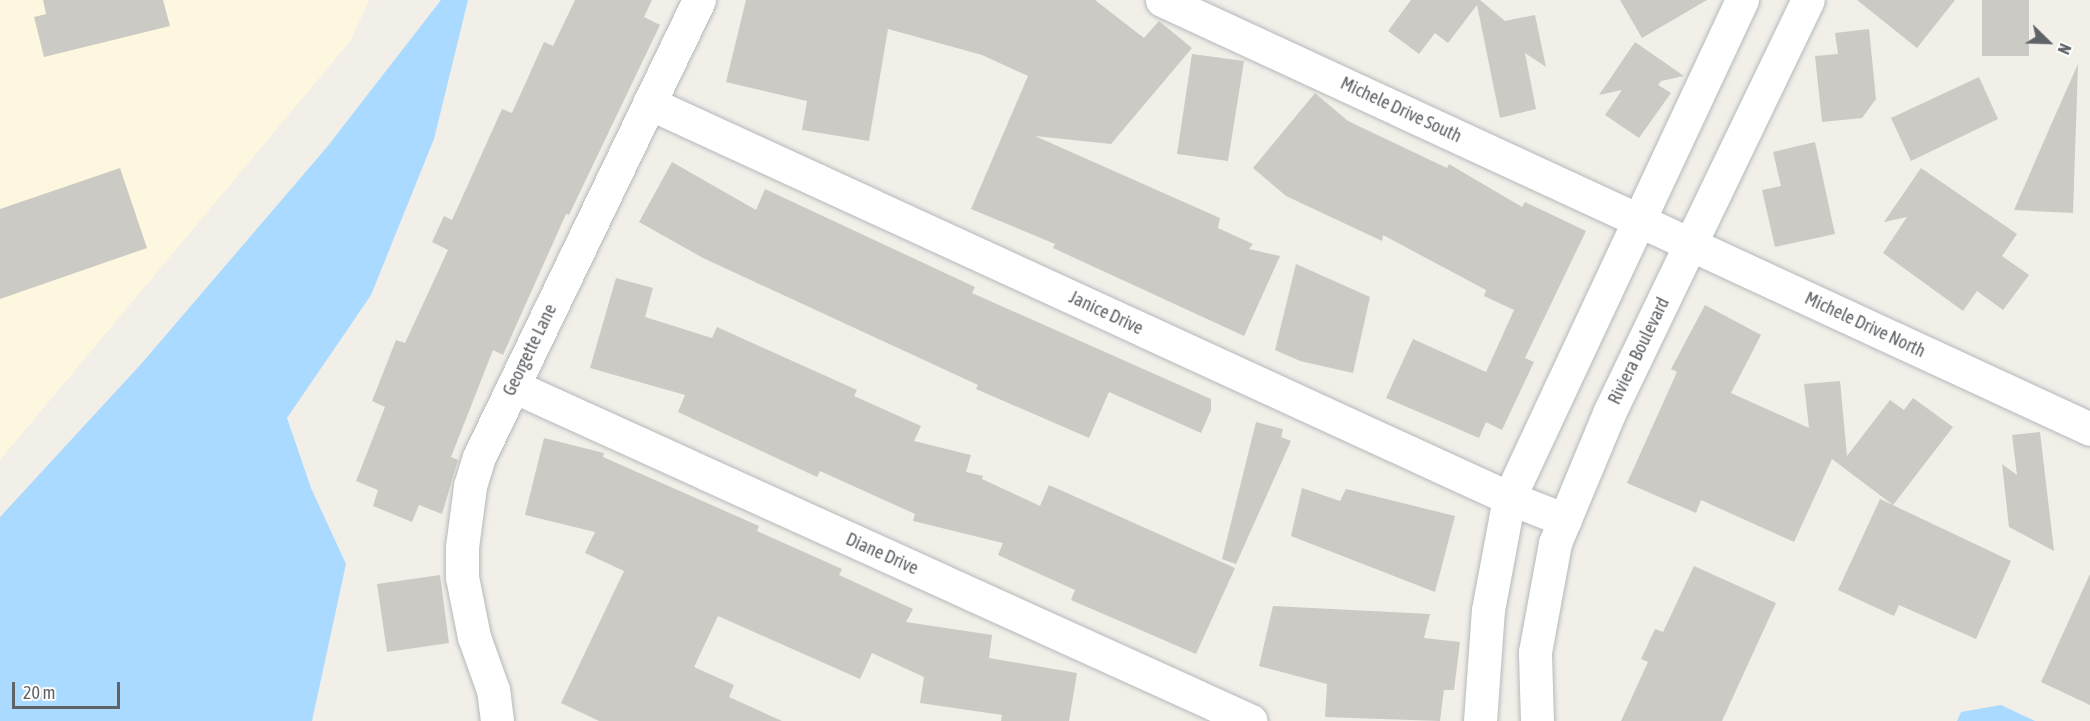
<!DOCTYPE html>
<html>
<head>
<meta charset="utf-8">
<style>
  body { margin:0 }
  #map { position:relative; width:2090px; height:721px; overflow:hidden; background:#f1efe8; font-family:"Asap Condensed",sans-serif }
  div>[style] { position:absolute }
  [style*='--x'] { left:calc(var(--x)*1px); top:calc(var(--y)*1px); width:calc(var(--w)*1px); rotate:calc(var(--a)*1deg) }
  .commercial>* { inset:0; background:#fef7e0 }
  .water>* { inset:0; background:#aadaff }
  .building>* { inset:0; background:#cccac5 }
  .roads { filter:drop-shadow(0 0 2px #b5b8bc) drop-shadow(0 0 2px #b5b8bc) }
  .street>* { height:33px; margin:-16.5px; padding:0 16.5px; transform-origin:16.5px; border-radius:16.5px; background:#fff }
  span { translate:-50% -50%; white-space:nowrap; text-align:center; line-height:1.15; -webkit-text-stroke:4.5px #fff; paint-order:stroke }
  .street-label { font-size:18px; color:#5f6368 }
  .north { position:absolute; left:2018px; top:12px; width:60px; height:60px; -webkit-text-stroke:4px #fff; paint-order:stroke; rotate:113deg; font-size:16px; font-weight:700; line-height:24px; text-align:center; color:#5f6368 }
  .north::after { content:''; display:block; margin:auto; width:21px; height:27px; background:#5f6368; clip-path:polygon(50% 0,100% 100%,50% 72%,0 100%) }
  .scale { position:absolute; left:12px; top:682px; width:108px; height:27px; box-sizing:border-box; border:3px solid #5f6368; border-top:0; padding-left:8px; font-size:18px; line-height:21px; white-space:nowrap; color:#5f6368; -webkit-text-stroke:4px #fff; paint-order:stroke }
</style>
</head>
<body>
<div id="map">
  <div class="commercial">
    <div style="clip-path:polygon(0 0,369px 0,351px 40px,0 460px)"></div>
  </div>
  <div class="water">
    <div style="clip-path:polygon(441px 0,468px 0,434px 139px,371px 295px,287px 418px,311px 488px,346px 564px,312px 721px,0 721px,0 517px,142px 363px,327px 147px)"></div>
    <div style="clip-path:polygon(2001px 705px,2035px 721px,1957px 721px,1961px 712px)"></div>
  </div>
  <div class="building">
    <div style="clip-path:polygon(43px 0,163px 0,170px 26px,44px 57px,34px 17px,46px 14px)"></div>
    <div style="clip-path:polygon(575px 0,652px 0,644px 17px,660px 25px,569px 215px,566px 214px,503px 355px,493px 350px,451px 457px,458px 460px,442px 514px,419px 505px,412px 522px,373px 506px,378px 490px,356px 481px,385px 407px,372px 401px,396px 340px,405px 343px,448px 250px,432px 242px,444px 216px,452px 220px,502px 109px,512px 113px,544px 42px,553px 46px)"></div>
    <div style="clip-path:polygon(746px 0,1095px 0,1144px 38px,1159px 21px,1192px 48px,1111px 144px,1035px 136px,1220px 218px,1218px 228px,1253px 244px,1249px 249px,1280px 256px,1244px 336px,1053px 248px,1055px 244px,971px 209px,1028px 76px,982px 55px,888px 29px,869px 141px,802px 130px,807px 101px,726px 82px)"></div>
    <div style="clip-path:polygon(1411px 0,1480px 0,1505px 21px,1535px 15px,1546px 67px,1525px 53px,1536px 109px,1500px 118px,1477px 5px,1448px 43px,1435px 33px,1419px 54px,1388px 31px)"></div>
    <div style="clip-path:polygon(1620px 0,1707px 0,1642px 38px)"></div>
    <div style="clip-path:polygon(1857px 0,1955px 0,1917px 48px)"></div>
    <div style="clip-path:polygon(1982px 0,2029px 0,2029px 56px,1982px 56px)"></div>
    <div style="clip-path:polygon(1869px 29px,1876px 99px,1862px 118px,1822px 122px,1815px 56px,1838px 54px,1835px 33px)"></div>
    <div style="clip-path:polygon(1635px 42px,1684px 76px,1661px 81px,1658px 85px,1671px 93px,1639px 138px,1605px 115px,1622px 90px,1599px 95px)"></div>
    <div style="clip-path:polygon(1192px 54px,1244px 61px,1228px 161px,1177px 154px)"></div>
    <div style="clip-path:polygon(2078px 64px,2073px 213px,2014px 210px,2054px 118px)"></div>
    <div style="clip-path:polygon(1979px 77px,1998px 119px,1911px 161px,1891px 118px)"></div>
    <div style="clip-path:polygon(1315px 93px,1348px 121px,1447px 168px,1449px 164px,1522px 207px,1525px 202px,1586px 231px,1525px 358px,1534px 362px,1502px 430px,1486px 422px,1479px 438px,1386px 398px,1413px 339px,1486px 372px,1514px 310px,1484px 296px,1486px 290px,1383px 235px,1382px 241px,1286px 196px,1253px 168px)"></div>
    <div style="clip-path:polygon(1815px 142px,1835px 234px,1775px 247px,1762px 190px,1781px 186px,1773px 152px)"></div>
    <div style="clip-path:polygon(672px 162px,756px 210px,765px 189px,975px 287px,972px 293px,1211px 399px,1211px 410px,1201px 433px,1109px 392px,1089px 438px,976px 389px,978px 385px,703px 258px,639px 222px)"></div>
    <div style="clip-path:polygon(120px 168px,147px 248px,0 299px,0 209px)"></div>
    <div style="clip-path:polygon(1921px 168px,2017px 234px,2002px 256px,2029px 275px,2003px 310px,1977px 291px,1963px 311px,1883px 253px,1907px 217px,1884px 222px)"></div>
    <div style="clip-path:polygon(1296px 264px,1370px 297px,1353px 373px,1300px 361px,1275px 350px)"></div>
    <div style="clip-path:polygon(616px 278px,653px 288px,645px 317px,712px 338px,717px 327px,857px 390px,854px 396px,921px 426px,914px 441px,971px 455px,966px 472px,983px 476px,982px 479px,1040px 506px,1049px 485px,1235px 568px,1196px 654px,1071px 600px,1075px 590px,998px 555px,1003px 543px,913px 521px,915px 514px,820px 471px,817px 477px,678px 412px,685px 395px,590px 368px)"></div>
    <div style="clip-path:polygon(1705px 305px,1761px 335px,1731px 393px,1809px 428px,1804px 384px,1840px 381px,1847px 456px,1890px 400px,1904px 410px,1913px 398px,1953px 427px,1893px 505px,1832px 459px,1794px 542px,1701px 500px,1696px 513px,1627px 483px,1677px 372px,1671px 369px)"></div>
    <div style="clip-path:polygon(1256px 422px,1283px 429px,1281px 437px,1291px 441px,1236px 564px,1222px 559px)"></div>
    <div style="clip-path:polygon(2040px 432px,2054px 551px,2009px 527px,2002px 464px,2017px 475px,2012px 435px)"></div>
    <div style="clip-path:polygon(544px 438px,604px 453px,603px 457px,759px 526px,757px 531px,842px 569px,839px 575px,913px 609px,906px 622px,992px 635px,989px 658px,1077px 673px,1069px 721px,1001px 721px,1002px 715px,920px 703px,924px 677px,872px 653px,860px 679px,718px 616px,694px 667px,734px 685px,729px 697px,782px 721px,599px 721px,561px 703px,624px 571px,585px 553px,595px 532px,525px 515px)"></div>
    <div style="clip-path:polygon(1302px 488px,1340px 501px,1346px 489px,1455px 516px,1435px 592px,1291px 536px)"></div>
    <div style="clip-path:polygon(1880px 499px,2011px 561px,1976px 639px,1899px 605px,1894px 616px,1838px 590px)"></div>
    <div style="clip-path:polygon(1694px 566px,1776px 603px,1722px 721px,1621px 721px,1648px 662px,1641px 659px,1655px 629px,1663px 632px)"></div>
    <div style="clip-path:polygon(2090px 574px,2090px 705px,2041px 682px)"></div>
    <div style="clip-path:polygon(440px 575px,449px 643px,387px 652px,377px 584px)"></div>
    <div style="clip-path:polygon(1273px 606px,1430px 614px,1424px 638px,1460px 642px,1454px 690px,1444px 690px,1440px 721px,1325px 717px,1327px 684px,1259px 666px)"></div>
  </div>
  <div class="roads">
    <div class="street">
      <div style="--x:1162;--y:0;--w:1022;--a:24.81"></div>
      <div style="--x:649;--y:103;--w:946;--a:24.67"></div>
      <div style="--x:1509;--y:498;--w:60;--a:21.4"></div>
      <div style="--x:513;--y:386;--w:810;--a:24.41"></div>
      <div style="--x:497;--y:721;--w:31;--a:-97"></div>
      <div style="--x:493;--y:690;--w:56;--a:-109.7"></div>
      <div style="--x:474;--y:637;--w:61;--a:-101.3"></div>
      <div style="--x:462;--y:577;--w:30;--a:-90"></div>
      <div style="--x:462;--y:547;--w:62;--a:-82.5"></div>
      <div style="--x:470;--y:486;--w:30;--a:-73"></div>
      <div style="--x:479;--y:457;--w:507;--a:-64.29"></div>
      <div style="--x:1480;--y:721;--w:111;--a:-85.9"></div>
      <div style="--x:1488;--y:610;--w:114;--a:-79.4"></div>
      <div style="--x:1509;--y:498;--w:550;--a:-64.93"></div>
      <div style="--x:1537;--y:721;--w:69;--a:-91.7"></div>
      <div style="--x:1535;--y:652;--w:111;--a:-79.6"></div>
      <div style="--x:1555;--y:543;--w:141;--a:-67.4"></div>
      <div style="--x:1609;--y:413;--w:458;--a:-64.3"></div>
    </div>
  </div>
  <div class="street-label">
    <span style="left:1401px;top:110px;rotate:25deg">Michele Drive South</span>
    <span style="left:1106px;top:313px;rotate:25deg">Janice Drive</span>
    <span style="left:1865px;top:325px;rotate:25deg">Michele Drive North</span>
    <span style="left:530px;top:350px;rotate:-64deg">Georgette Lane</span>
    <span style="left:1639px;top:351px;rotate:-64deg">Riviera Boulevard</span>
    <span style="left:882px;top:554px;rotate:24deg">Diane Drive</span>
  </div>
  <div class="north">N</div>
  <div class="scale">20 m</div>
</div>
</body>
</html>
